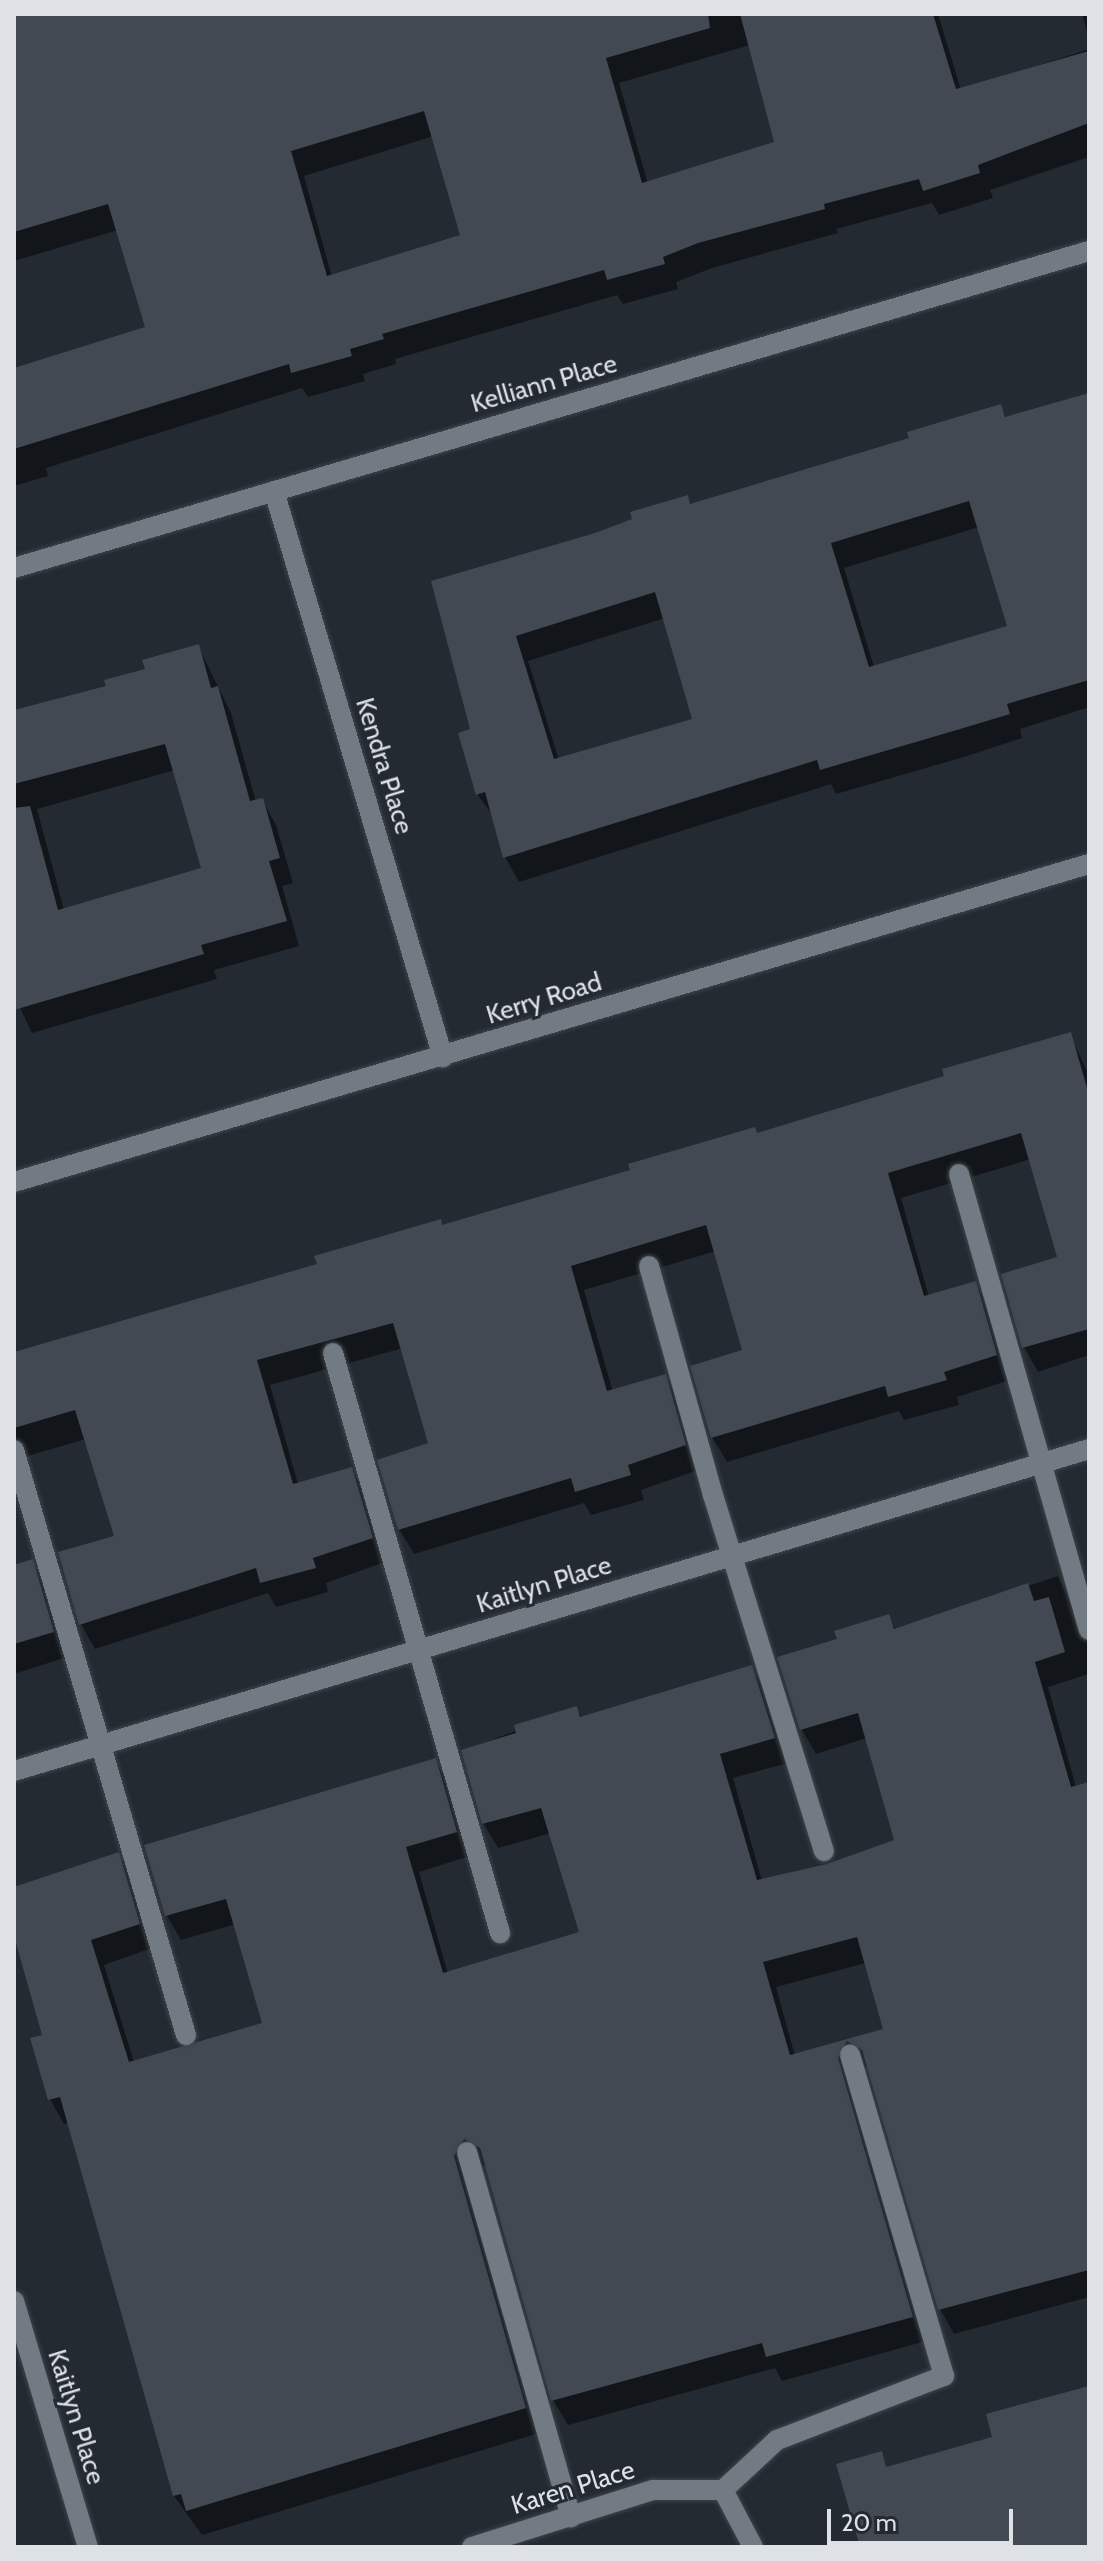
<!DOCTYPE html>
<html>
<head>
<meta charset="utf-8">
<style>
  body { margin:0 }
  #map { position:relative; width:1103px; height:2561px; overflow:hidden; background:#232a31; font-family:Cabin,sans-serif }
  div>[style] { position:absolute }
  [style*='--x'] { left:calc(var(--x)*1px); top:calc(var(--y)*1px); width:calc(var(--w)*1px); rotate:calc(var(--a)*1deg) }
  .shadow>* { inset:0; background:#0007 }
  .building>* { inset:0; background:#424952 }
  .roads { filter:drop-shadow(0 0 2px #3f444a) drop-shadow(0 0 2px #3f444a) }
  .minor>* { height:20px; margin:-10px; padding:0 10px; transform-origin:10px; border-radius:10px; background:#727a83 }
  span { translate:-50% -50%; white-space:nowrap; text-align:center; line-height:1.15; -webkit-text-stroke:6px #232a31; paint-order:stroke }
  .street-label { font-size:26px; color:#dee2e7 }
  .frame { position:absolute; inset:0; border:16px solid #dee2e7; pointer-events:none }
  .scale { position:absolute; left:827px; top:2509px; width:186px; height:36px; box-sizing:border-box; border:4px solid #dee2e7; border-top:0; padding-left:10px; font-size:24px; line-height:28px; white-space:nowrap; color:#dee2e7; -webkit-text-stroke:6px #232a31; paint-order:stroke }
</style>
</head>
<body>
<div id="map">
  <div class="shadow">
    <div style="clip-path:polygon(evenodd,14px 14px,938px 14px,961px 90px,1089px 49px,1089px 157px,990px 190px,993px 198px,939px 215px,932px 203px,836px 229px,838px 233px,712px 268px,676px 282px,678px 289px,623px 304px,617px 295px,395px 359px,396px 364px,363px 374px,365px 381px,308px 397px,302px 388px,46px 468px,48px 476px,14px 486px,14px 360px,17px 369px,148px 329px,118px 230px,14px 261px,14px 14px,750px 45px,776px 144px,648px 184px,619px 83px,750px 45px,14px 14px,434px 136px,462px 236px,332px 277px,304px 176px,434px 136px)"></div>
    <div style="clip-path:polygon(1082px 14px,1089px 14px,1089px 38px)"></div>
    <div style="clip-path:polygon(evenodd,1089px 395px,1089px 707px,1020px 729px,1022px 738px,964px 757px,836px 794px,831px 784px,519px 882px,505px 857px,495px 818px,477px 794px,472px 731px,434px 583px,596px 534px,687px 498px,691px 505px,912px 440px,1000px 407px,1007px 418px,1089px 395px,979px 527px,1010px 628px,874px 667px,844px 568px,979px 527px,1089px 395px,665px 618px,694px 721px,559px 760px,528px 661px,665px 618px)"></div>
    <div style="clip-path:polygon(evenodd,198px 646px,231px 713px,256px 802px,262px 800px,276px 825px,293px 883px,282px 886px,299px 946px,214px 970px,217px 979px,32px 1033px,14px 995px,14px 712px,108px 687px,198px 646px,175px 770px,203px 869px,64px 910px,37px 809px,175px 770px)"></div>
    <div style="clip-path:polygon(1070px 1034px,1089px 1076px,1089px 1355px,1038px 1372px,1024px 1347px,1060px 1258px,1031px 1159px,901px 1198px,929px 1297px,975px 1283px,989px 1308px,1010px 1380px,957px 1397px,959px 1405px,904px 1420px,899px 1411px,727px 1462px,712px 1437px,744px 1351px,716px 1251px,584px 1290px,613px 1392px,665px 1376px,679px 1401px,698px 1470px,641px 1490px,644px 1500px,591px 1515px,584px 1503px,414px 1554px,399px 1529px,430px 1444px,403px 1348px,270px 1385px,298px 1484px,351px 1469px,366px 1494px,385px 1562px,326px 1583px,328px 1592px,276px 1607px,268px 1593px,95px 1649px,81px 1624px,60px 1553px,116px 1537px,86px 1439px,14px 1460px,14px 1354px,947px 1078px)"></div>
    <div style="clip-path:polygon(32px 1562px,46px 1586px,67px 1657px,14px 1674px,14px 1567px)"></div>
    <div style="clip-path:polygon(evenodd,1058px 1576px,1089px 1642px,1089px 1674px,1048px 1687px,1076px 1787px,1089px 1783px,1089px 2297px,954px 2334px,940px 2309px,869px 2066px,855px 2069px,926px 2341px,782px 2381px,775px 2368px,568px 2425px,553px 2400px,487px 2168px,479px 2163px,539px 2433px,202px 2535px,174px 2496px,69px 2122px,64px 2124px,50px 2099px,45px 2036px,14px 1889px,118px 1854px,132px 1879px,152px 1948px,104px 1965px,134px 2062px,264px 2025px,236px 1924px,181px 1940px,167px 1916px,435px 1760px,449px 1785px,470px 1856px,419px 1872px,448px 1974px,582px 1934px,551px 1833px,498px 1848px,484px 1824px,463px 1751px,576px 1708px,582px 1718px,751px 1667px,766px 1692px,788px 1763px,733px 1778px,762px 1881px,828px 1865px,897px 1842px,867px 1738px,816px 1754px,802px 1730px,780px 1658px,839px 1641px,888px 1616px,896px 1630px,1058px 1576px,866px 1963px,885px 2030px,795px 2056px,776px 1987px,866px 1963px)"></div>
  </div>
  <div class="building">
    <div style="clip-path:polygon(evenodd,14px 14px,708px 14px,710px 28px,606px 58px,642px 183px,774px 142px,740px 14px,933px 14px,956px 89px,1089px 51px,1089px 123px,978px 165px,980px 173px,923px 191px,919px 179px,824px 204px,825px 209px,698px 243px,663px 257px,665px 264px,607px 280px,604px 270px,382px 334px,384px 339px,350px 349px,352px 356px,291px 373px,289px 364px,14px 449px,14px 368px,145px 327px,108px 204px,14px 232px,14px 14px,424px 111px,460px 235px,327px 276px,291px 151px,424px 111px)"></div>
    <div style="clip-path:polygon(evenodd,1089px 393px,1089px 680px,1007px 704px,1010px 714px,950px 732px,820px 770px,817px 760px,503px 858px,485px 792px,476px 795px,458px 733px,470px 729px,431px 581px,595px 533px,632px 519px,630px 512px,688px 495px,690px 504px,909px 438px,907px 432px,1001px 404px,1005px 417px,1089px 393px,969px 501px,1007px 626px,869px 667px,831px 543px,969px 501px,1089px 393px,655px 592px,692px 719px,554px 759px,516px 636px,655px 592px)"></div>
    <div style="clip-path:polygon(199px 644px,211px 688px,218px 686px,250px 801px,263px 798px,280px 858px,269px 861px,287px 921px,201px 945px,204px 954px,14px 1010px,14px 808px,30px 806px,58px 910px,201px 868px,165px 744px,14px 784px,14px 710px,106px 686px,104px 680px,145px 669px,142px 660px)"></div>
    <div style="clip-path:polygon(1071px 1032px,1089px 1095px,1089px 1329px,1022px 1348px,1001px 1274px,1057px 1257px,1021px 1133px,888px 1173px,924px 1296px,976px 1281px,997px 1355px,944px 1372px,947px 1380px,888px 1397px,885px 1386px,711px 1438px,690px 1366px,742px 1350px,706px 1225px,571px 1266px,607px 1391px,666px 1374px,686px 1445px,628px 1465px,631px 1475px,575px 1492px,571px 1478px,398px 1530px,377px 1460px,428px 1443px,393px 1323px,257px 1360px,293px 1484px,352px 1467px,373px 1538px,313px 1558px,316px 1568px,260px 1583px,256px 1568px,79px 1625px,58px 1552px,114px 1536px,75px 1410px,14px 1428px,14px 1352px,317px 1264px,314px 1256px,441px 1219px,442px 1225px,630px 1170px,628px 1164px,755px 1127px,757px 1133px,944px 1076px,942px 1069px)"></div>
    <div style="clip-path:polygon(33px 1559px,54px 1632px,14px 1644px,14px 1565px)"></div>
    <div style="clip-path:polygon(evenodd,1028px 1583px,1034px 1601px,1049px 1597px,1065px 1652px,1035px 1662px,1071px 1787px,1089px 1782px,1089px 2270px,938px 2310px,862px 2050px,847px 2041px,838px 2058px,913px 2317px,766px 2357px,762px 2343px,551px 2401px,480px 2148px,464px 2139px,454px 2156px,526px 2408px,186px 2511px,181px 2494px,173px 2496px,60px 2097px,48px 2100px,30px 2038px,42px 2035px,14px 1936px,14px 1887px,119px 1852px,140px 1924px,91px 1940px,129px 2062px,262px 2023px,226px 1899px,165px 1916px,144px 1845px,436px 1758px,457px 1832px,406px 1847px,443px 1973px,579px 1932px,541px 1808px,482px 1824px,461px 1750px,516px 1733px,514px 1725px,577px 1706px,580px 1717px,752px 1665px,775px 1738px,720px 1754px,757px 1880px,827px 1864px,894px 1840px,858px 1713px,800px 1730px,777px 1657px,837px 1639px,834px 1631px,889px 1614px,894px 1629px,1028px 1583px,857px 1937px,883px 2029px,790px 2055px,763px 1962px,857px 1937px)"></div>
    <div style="clip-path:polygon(1089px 2386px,1089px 2547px,860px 2547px,836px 2464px,882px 2451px,886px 2467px,992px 2437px,986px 2414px)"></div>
  </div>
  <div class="roads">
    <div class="minor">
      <div style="--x:274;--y:491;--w:591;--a:73.38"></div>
      <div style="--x:14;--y:568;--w:1121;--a:-16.43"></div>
      <div style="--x:959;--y:1174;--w:474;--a:74.1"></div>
      <div style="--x:14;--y:1182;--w:1121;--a:-16.48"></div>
      <div style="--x:649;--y:1266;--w:238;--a:74.4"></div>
      <div style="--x:713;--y:1495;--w:373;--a:72.7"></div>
      <div style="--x:333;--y:1353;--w:604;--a:73.94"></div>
      <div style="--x:14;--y:1450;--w:610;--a:73.62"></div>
      <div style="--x:14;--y:1771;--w:1122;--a:-16.67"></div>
      <div style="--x:467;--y:2152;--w:380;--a:74.1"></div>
      <div style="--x:14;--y:2301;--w:257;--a:73.3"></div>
      <div style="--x:723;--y:2490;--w:74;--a:-42.8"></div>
      <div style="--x:777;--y:2440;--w:179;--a:-21"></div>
      <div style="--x:944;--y:2376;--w:335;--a:-106.3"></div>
      <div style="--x:472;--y:2547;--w:190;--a:-17.5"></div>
      <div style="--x:653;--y:2490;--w:70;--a:0"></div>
      <div style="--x:723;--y:2490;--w:64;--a:62.2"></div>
    </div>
  </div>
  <div class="street-label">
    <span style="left:544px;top:384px;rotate:-16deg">Kelliann Place</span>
    <span style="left:384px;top:766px;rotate:73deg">Kendra Place</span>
    <span style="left:544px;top:999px;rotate:-17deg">Kerry Road</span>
    <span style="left:544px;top:1585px;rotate:-17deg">Kaitlyn Place</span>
    <span style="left:76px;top:2417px;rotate:73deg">Kaitlyn Place</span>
    <span style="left:573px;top:2488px;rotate:-17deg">Karen Place</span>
  </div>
  <div class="frame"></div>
  <div class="scale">20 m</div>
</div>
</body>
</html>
